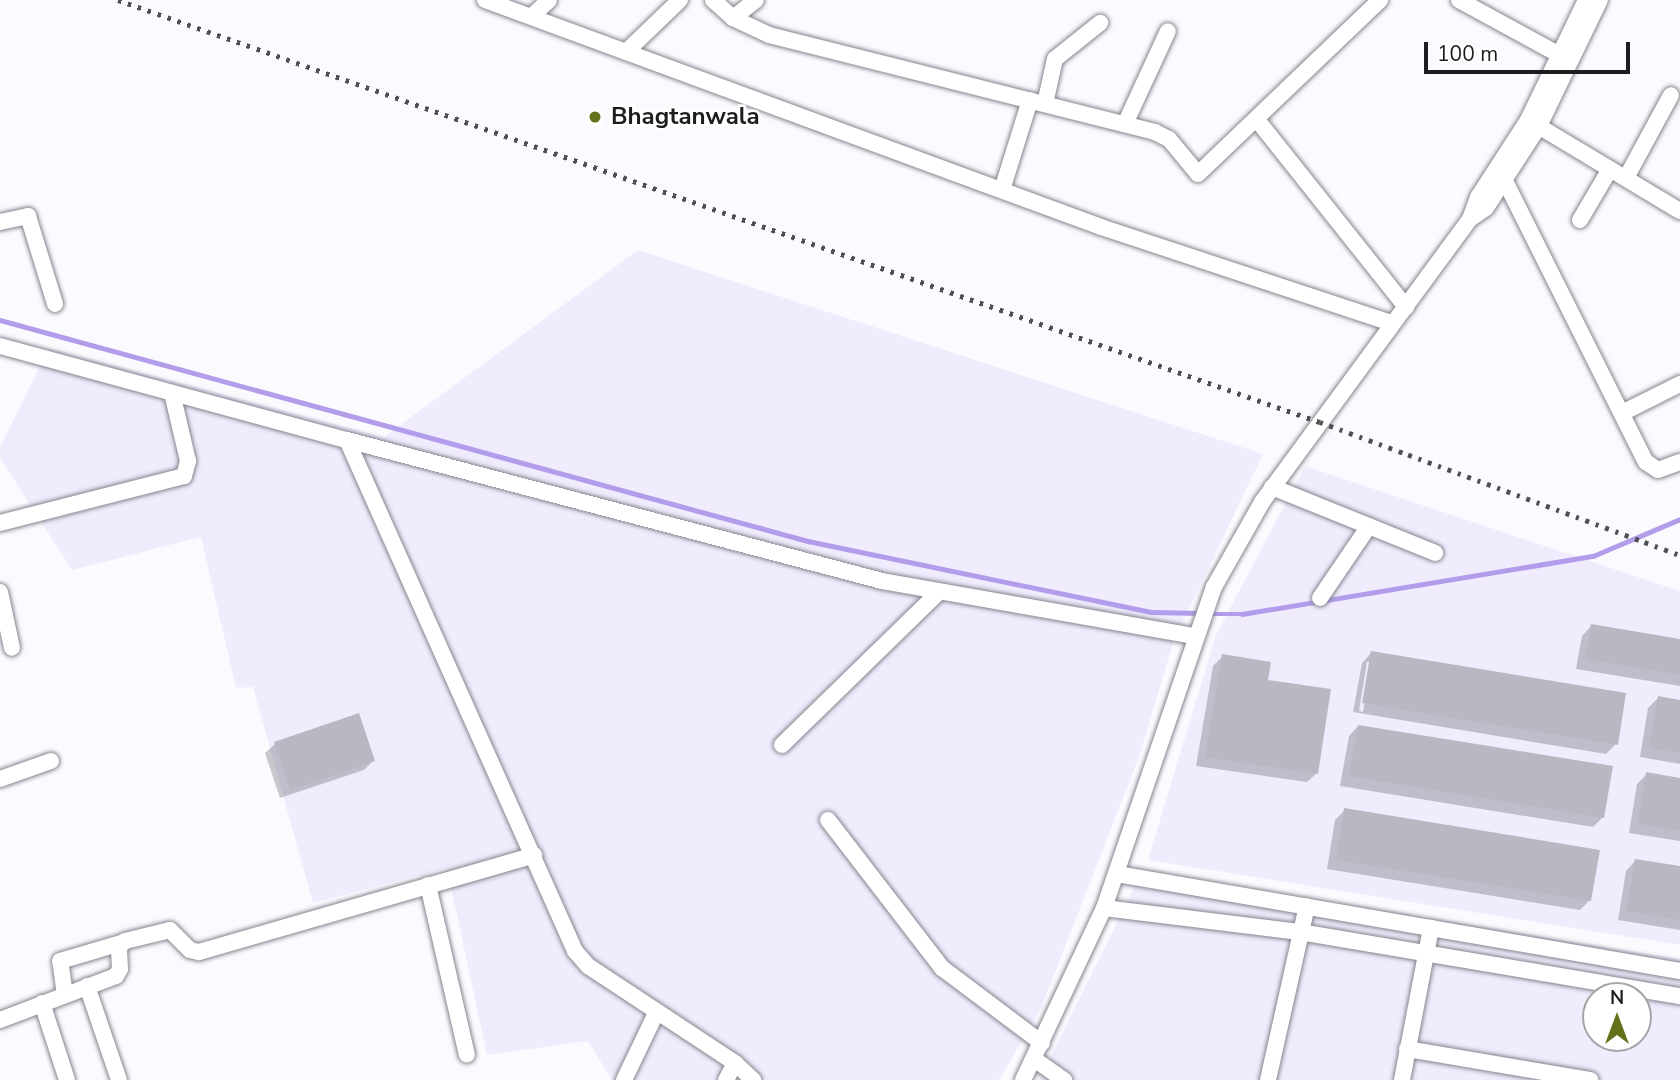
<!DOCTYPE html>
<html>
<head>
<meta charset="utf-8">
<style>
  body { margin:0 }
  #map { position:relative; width:1680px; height:1080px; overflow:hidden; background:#fbfafe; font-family:"Nunito Sans",sans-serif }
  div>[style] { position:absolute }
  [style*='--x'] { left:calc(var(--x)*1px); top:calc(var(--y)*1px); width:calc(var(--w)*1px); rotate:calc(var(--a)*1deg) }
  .built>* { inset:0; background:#f0ecfe }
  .shadow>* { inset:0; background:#0003 }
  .stream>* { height:4.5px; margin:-2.25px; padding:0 2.25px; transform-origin:2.25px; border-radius:2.25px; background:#b39deb }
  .building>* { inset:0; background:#bab7c2 }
  .roads { filter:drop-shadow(0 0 2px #86848e) drop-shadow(0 0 2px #86848e) }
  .minor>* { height:16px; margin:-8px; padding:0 8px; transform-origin:8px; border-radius:8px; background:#fff }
  .rail>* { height:4.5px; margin-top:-2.25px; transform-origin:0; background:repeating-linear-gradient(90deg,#4f4e52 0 3.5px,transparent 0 10.5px) }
  .dots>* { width:19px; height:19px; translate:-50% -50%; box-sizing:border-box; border:4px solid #fff; border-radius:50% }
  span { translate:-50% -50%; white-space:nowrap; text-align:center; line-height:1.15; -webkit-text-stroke:5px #fff; paint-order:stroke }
  .poi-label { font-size:24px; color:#1d1c20; font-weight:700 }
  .left { translate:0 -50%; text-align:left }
  .north { position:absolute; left:1582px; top:982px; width:70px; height:70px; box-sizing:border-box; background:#fff; border:2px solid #a5a4a6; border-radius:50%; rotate:0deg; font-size:19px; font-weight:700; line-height:28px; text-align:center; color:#1d1c20 }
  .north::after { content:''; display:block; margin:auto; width:24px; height:32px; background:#65701a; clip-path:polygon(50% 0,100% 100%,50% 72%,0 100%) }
  .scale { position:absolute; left:1424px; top:42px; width:206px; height:32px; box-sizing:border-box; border:4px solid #1d1c20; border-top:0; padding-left:9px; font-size:21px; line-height:24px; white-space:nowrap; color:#1d1c20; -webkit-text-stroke:5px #fff; paint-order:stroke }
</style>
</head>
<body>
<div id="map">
  <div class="built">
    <div style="clip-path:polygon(638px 250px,1263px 454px,1174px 640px,1139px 757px,1041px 1008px,999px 1080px,612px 1080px,588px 1041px,487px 1055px,447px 868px,313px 903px,253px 687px,236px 688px,201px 537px,72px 570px,0 458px,0 447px,49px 348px,384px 437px)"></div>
    <div style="clip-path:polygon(1305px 466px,1680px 591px,1680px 945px,1148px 860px,1216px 635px)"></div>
    <div style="clip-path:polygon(evenodd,1142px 872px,1680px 959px,1680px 1080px,1039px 1080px,1142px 872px,1596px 996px,1638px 996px,1638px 1038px,1596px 1038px,1596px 996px)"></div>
  </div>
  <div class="shadow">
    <div style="clip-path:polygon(1591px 626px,1680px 641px,1680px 686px,1576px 669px,1582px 636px)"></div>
    <div style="clip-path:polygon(evenodd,1371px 653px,1616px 744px,1606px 754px,1353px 712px,1362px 663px,1371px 653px,1367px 662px,1371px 662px,1363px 712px,1359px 711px,1367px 662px)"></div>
    <div style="clip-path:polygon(1223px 656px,1317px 773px,1307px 782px,1196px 766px,1213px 666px)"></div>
    <div style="clip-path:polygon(1658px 698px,1680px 702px,1680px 764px,1640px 757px,1648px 708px)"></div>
    <div style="clip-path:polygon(1358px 726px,1603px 817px,1593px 827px,1340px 786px,1349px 736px)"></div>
    <div style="clip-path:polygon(275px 744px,373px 761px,364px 770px,280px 798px,265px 753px)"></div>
    <div style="clip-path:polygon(1647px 774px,1680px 779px,1680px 841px,1629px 833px,1637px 784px)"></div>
    <div style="clip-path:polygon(1345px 810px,1590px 900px,1580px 910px,1327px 869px,1335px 820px)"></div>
    <div style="clip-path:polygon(1635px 861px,1680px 868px,1680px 930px,1618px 920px,1626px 871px)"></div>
  </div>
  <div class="stream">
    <div style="--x:0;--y:320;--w:838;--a:15.3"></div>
    <div style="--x:808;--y:541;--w:350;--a:11.7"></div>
    <div style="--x:1151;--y:612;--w:50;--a:1.1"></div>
    <div style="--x:1210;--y:614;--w:32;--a:0"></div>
    <div style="--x:1242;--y:614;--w:356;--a:-9.4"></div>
    <div style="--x:1593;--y:556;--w:95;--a:-23"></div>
  </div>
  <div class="building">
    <div style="clip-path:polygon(1591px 624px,1680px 639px,1680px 675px,1585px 659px)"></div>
    <div style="clip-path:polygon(1371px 651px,1626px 693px,1618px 745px,1362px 703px)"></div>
    <div style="clip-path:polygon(1222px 654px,1271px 662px,1268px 680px,1331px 689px,1318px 774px,1205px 757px)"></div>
    <div style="clip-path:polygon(1658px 696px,1680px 700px,1680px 753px,1649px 748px)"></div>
    <div style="clip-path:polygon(359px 713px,375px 761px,290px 790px,274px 742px)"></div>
    <div style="clip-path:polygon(1358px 725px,1613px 766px,1604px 818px,1349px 776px)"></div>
    <div style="clip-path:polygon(1646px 772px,1680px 778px,1680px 831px,1638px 824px)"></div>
    <div style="clip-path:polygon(1344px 808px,1600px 850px,1591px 901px,1336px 860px)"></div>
    <div style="clip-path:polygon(1635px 859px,1680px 866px,1680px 920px,1626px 911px)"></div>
  </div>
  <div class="roads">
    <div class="minor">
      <div style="--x:485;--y:0;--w:656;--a:20.23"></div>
      <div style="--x:1101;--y:227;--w:306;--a:18.3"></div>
      <div style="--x:713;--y:0;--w:27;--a:42"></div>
      <div style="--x:733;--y:18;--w:40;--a:25"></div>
      <div style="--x:769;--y:35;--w:398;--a:14.1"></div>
      <div style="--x:1155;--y:132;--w:16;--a:27"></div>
      <div style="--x:1169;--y:139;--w:45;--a:50.4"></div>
      <div style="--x:1198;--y:174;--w:252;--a:-43.7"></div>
      <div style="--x:1459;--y:0;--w:123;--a:28.6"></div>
      <div style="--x:532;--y:16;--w:23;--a:-43"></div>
      <div style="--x:733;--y:18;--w:29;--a:-38"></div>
      <div style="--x:628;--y:50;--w:72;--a:-43.9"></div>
      <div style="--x:1045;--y:104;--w:46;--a:-77.5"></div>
      <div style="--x:1055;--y:59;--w:58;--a:-38.7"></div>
      <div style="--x:1258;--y:121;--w:238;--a:51.5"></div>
      <div style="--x:1530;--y:121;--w:175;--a:31"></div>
      <div style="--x:1125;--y:124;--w:102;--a:-65.2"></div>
      <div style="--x:1498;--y:167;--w:330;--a:63.4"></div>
      <div style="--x:1646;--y:462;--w:14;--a:34"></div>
      <div style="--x:1658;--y:470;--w:23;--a:-20"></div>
      <div style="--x:1626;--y:178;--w:94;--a:-61.5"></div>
      <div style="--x:1002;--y:190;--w:94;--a:-72.7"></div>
      <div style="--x:1470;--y:219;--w:19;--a:-35"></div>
      <div style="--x:1486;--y:208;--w:98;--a:-57.1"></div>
      <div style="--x:1539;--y:126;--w:140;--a:-64.2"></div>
      <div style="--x:1580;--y:220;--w:59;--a:-59.5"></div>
      <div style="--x:0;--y:222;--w:29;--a:-12"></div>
      <div style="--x:28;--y:216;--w:92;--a:72.9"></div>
      <div style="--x:0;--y:346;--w:360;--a:15.2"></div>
      <div style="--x:347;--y:440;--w:560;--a:65.95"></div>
      <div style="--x:575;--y:951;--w:20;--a:49"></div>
      <div style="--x:588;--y:966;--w:176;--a:33.4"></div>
      <div style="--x:735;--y:1063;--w:25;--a:43"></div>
      <div style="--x:1622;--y:413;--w:65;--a:-26.6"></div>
      <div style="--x:347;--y:440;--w:553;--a:14.76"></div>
      <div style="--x:882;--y:581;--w:318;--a:10"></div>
      <div style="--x:1272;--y:487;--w:176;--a:22"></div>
      <div style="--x:0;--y:523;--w:190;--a:-14.3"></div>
      <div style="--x:184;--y:476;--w:16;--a:-75"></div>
      <div style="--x:188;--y:461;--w:70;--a:-103.2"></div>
      <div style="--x:0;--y:592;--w:57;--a:77.9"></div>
      <div style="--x:1320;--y:598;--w:87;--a:-55.8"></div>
      <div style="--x:782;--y:745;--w:219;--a:-44.3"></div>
      <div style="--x:0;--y:779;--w:54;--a:-19.4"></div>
      <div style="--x:828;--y:820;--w:187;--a:52.4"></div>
      <div style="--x:942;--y:968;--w:125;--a:36.9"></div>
      <div style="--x:1117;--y:874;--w:571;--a:9.78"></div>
      <div style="--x:428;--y:885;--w:174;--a:77.1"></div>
      <div style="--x:1104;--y:908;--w:197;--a:7"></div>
      <div style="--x:1300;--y:932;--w:385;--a:9.6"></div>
      <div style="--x:87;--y:986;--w:99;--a:71.2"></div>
      <div style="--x:65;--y:995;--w:34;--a:-98"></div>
      <div style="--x:60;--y:961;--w:64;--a:-16.4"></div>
      <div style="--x:42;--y:1003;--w:81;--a:72"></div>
      <div style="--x:0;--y:1020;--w:124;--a:-20.8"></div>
      <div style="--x:116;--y:976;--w:8;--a:-60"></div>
      <div style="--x:120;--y:969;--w:22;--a:-93"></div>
      <div style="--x:119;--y:947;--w:8;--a:-45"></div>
      <div style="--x:125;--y:941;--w:46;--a:-13.7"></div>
      <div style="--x:170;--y:930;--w:28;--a:45"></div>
      <div style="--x:190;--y:950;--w:9;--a:13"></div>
      <div style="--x:199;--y:952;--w:349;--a:-16.1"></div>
      <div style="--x:1407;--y:1049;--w:186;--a:9.6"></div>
      <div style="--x:1034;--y:1059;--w:37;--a:35"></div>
      <div style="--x:624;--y:1080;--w:76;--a:-64.4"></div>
      <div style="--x:726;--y:1080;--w:19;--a:-62"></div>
      <div style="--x:1023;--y:1080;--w:190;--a:-64.8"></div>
      <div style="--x:1104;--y:908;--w:339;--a:-71.1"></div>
      <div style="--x:1214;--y:587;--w:98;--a:-60.5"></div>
      <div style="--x:1262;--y:502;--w:351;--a:-53.7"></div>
      <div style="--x:1470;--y:219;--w:23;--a:-70"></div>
      <div style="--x:1478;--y:197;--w:92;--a:-57"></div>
      <div style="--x:1528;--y:120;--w:133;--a:-64.2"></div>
      <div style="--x:1268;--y:1080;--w:178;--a:-77.4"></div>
      <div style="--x:1402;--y:1080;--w:155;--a:-79.2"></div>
    </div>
  </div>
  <div class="rail">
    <div style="--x:118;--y:0;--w:1274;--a:19.35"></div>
    <div style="--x:1320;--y:422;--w:384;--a:20.3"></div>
  </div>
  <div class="dots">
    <div style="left:595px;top:117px;background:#65701a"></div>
  </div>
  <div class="poi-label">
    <span class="left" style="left:611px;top:117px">Bhagtanwala</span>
  </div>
  <div class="north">N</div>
  <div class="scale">100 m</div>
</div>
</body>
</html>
